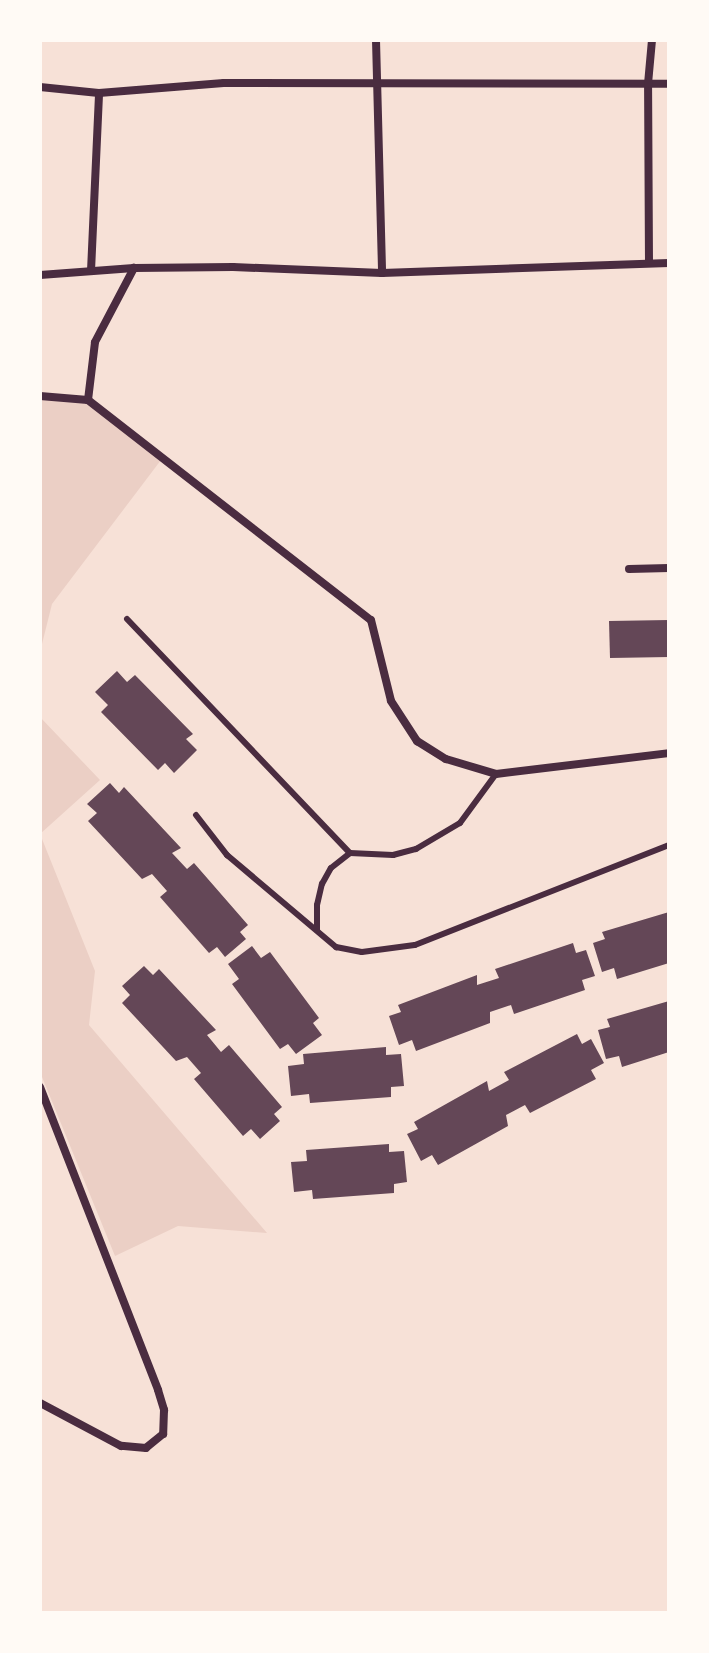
<!DOCTYPE html>
<html>
<head>
<meta charset="utf-8">
<style>
  body { margin:0 }
  #map { position:relative; width:709px; height:1653px; overflow:hidden; background:#f7e1d7; font-family:Rubik,sans-serif }
  div>[style] { position:absolute }
  [style*='--x'] { left:calc(var(--x)*1px); top:calc(var(--y)*1px); width:calc(var(--w)*1px); rotate:calc(var(--a)*1deg) }
  .green>* { inset:0; background:#ebcfc5 }
  .building>* { inset:0; background:#644757 }
  .service>* { height:6px; margin:-3px; padding:0 3px; transform-origin:3px; border-radius:3px; background:#4a2c40 }
  .minor>* { height:8px; margin:-4px; padding:0 4px; transform-origin:4px; border-radius:4px; background:#4a2c40 }
  span { translate:-50% -50%; white-space:nowrap; text-align:center; line-height:1.15; -webkit-text-stroke:6px #fffaf5; paint-order:stroke }
  .frame { position:absolute; inset:0; border:42px solid #fffaf5; pointer-events:none }
</style>
</head>
<body>
<div id="map">
  <div class="green">
    <div style="clip-path:polygon(40px 399px,87px 403px,161px 460px,52px 604px,40px 652px)"></div>
    <div style="clip-path:polygon(40px 717px,100px 780px,40px 834px,95px 971px,89px 1025px,267px 1233px,178px 1226px,115px 1256px,40px 1072px)"></div>
  </div>
  <div class="building">
    <div style="clip-path:polygon(669px 620px,669px 657px,610px 658px,609px 621px)"></div>
    <div style="clip-path:polygon(117px 671px,127px 682px,135px 675px,193px 734px,186px 739px,197px 750px,174px 773px,165px 763px,158px 770px,101px 712px,108px 705px,95px 692px)"></div>
    <div style="clip-path:polygon(110px 783px,119px 793px,124px 787px,181px 848px,172px 853px,187px 869px,194px 863px,248px 925px,240px 932px,246px 939px,225px 957px,217px 947px,209px 953px,160px 897px,167px 891px,152px 874px,142px 879px,88px 821px,97px 813px,87px 804px)"></div>
    <div style="clip-path:polygon(669px 912px,669px 963px,617px 979px,614px 968px,602px 972px,593px 943px,605px 939px,602px 932px)"></div>
    <div style="clip-path:polygon(573px 943px,576px 953px,586px 950px,595px 976px,582px 980px,585px 990px,514px 1014px,511px 1005px,490px 1012px,490px 1023px,416px 1051px,412px 1040px,399px 1045px,389px 1016px,401px 1012px,398px 1005px,477px 975px,477px 985px,499px 978px,495px 969px)"></div>
    <div style="clip-path:polygon(252px 946px,261px 958px,270px 952px,319px 1018px,313px 1023px,322px 1035px,296px 1054px,288px 1044px,280px 1049px,232px 984px,239px 979px,228px 964px)"></div>
    <div style="clip-path:polygon(144px 966px,153px 975px,159px 969px,216px 1030px,207px 1035px,221px 1052px,229px 1045px,282px 1107px,274px 1114px,280px 1121px,260px 1139px,251px 1129px,243px 1136px,194px 1079px,201px 1073px,187px 1057px,176px 1061px,122px 1003px,130px 995px,122px 986px)"></div>
    <div style="clip-path:polygon(669px 1001px,669px 1052px,622px 1067px,619px 1056px,606px 1059px,598px 1030px,610px 1027px,607px 1019px)"></div>
    <div style="clip-path:polygon(577px 1034px,582px 1044px,591px 1039px,604px 1063px,591px 1070px,596px 1079px,530px 1113px,525px 1105px,506px 1115px,508px 1126px,438px 1165px,432px 1155px,421px 1161px,407px 1134px,418px 1129px,414px 1122px,487px 1081px,489px 1091px,509px 1080px,504px 1072px)"></div>
    <div style="clip-path:polygon(386px 1047px,386px 1055px,401px 1054px,404px 1086px,391px 1087px,391px 1097px,310px 1103px,309px 1094px,291px 1096px,288px 1066px,304px 1064px,303px 1054px)"></div>
    <div style="clip-path:polygon(389px 1144px,389px 1152px,404px 1151px,407px 1182px,394px 1184px,394px 1193px,313px 1199px,312px 1190px,294px 1192px,291px 1162px,307px 1161px,306px 1150px)"></div>
  </div>
  <div class="service">
    <div style="--x:127;--y:619;--w:323;--a:46.4"></div>
    <div style="--x:196;--y:815;--w:51;--a:52.2"></div>
    <div style="--x:227;--y:855;--w:143;--a:40.2"></div>
    <div style="--x:336;--y:947;--w:26;--a:11"></div>
    <div style="--x:362;--y:952;--w:53;--a:-7.5"></div>
    <div style="--x:415;--y:945;--w:273;--a:-21.5"></div>
    <div style="--x:317;--y:930;--w:25;--a:-90"></div>
    <div style="--x:317;--y:905;--w:22;--a:-77"></div>
    <div style="--x:322;--y:884;--w:18;--a:-61"></div>
    <div style="--x:331;--y:868;--w:24;--a:-38"></div>
    <div style="--x:350;--y:853;--w:43;--a:2.7"></div>
    <div style="--x:393;--y:855;--w:24;--a:-15"></div>
    <div style="--x:416;--y:849;--w:51;--a:-30.6"></div>
    <div style="--x:460;--y:823;--w:61;--a:-53.7"></div>
  </div>
  <div class="minor">
    <div style="--x:376;--y:40;--w:233;--a:88.5"></div>
    <div style="--x:40;--y:87;--w:59;--a:5.8"></div>
    <div style="--x:99;--y:93;--w:125;--a:-4.6"></div>
    <div style="--x:224;--y:83;--w:445;--a:0.1"></div>
    <div style="--x:649;--y:263;--w:179;--a:-90.3"></div>
    <div style="--x:648;--y:84;--w:44;--a:-84.8"></div>
    <div style="--x:91;--y:271;--w:178;--a:-87.4"></div>
    <div style="--x:40;--y:275;--w:94;--a:-4.3"></div>
    <div style="--x:134;--y:268;--w:99;--a:-0.6"></div>
    <div style="--x:233;--y:267;--w:149;--a:2.3"></div>
    <div style="--x:382;--y:273;--w:287;--a:-2"></div>
    <div style="--x:40;--y:396;--w:48;--a:4.8"></div>
    <div style="--x:88;--y:400;--w:358;--a:37.9"></div>
    <div style="--x:371;--y:620;--w:83;--a:76.1"></div>
    <div style="--x:391;--y:701;--w:48;--a:57"></div>
    <div style="--x:417;--y:741;--w:34;--a:32"></div>
    <div style="--x:446;--y:759;--w:52;--a:16.7"></div>
    <div style="--x:496;--y:774;--w:174;--a:-6.9"></div>
    <div style="--x:88;--y:400;--w:58;--a:-83.1"></div>
    <div style="--x:95;--y:342;--w:84;--a:-62.2"></div>
    <div style="--x:629;--y:569;--w:40;--a:-1.4"></div>
    <div style="--x:40;--y:1087;--w:325;--a:68.7"></div>
    <div style="--x:158;--y:1390;--w:21;--a:73"></div>
    <div style="--x:164;--y:1410;--w:24;--a:92"></div>
    <div style="--x:163;--y:1434;--w:22;--a:141"></div>
    <div style="--x:146;--y:1448;--w:25;--a:-175"></div>
    <div style="--x:121;--y:1446;--w:92;--a:-152"></div>
  </div>
  <div class="frame"></div>
</div>
</body>
</html>
